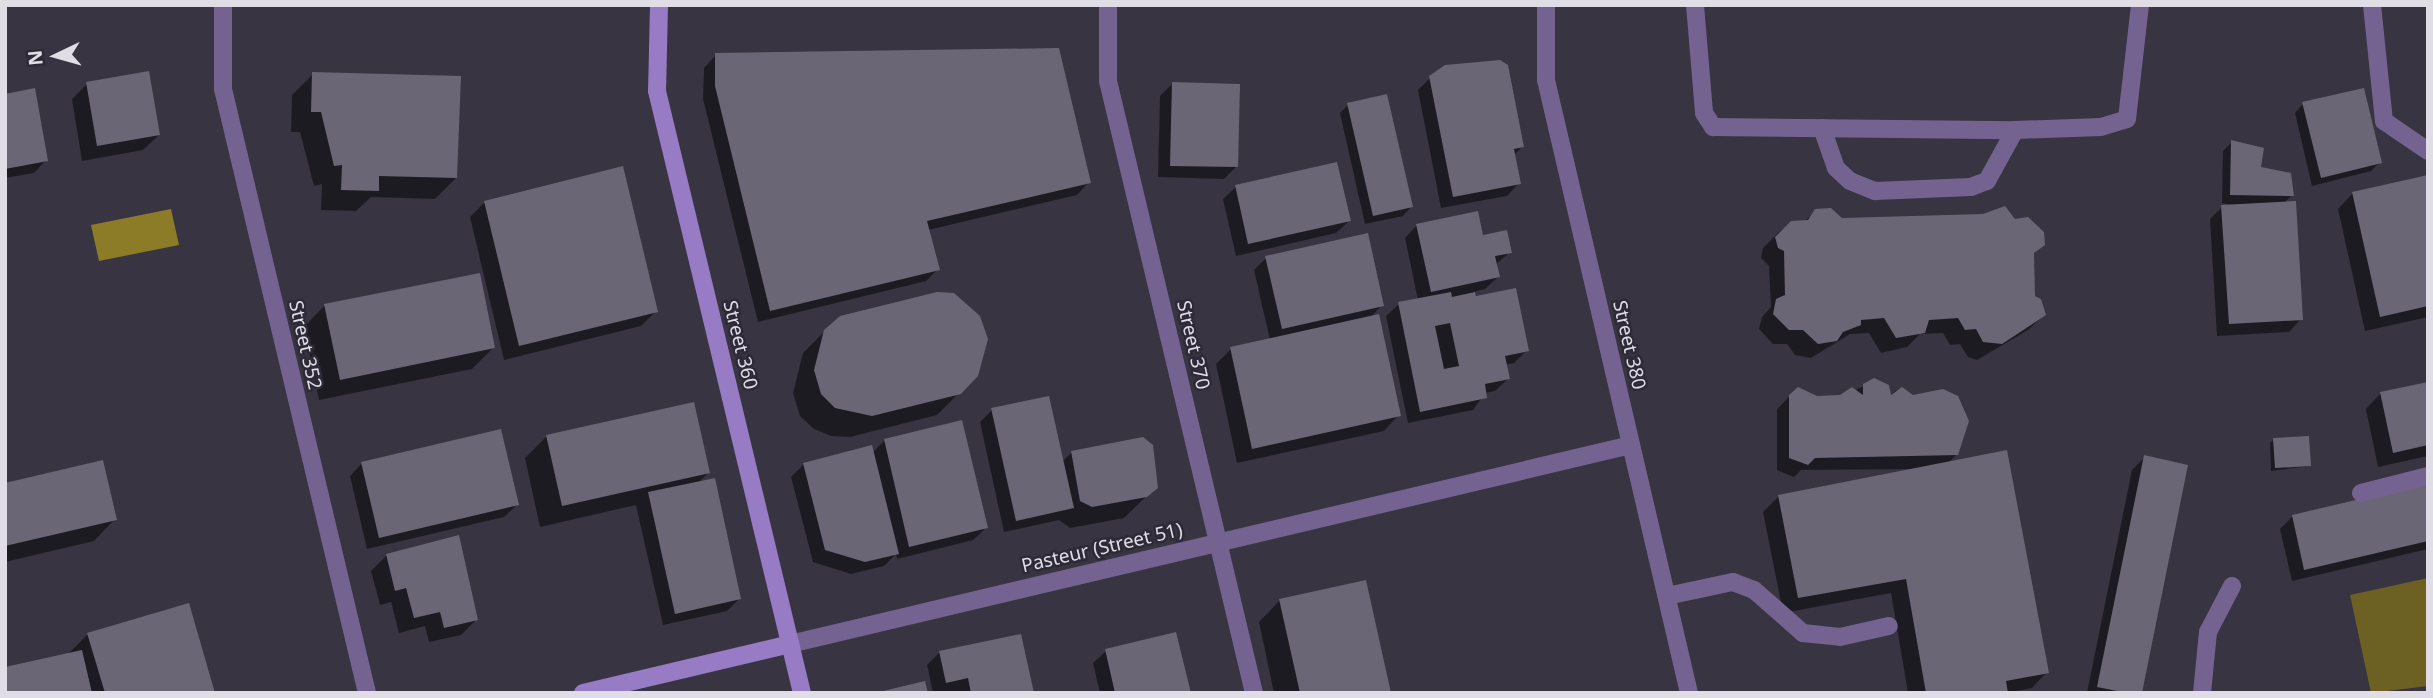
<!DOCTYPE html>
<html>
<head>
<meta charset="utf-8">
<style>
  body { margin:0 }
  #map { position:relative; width:2433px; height:698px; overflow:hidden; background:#383441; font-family:"Noto Sans",sans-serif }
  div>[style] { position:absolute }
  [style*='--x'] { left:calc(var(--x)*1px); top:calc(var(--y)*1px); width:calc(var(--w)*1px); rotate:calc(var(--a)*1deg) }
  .green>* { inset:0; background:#6c6023 }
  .water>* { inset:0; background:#8c7c27 }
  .shadow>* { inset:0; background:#0007 }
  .building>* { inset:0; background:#6b6675 }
  .lane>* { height:18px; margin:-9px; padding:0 9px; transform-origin:9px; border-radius:9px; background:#746391 }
  .street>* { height:18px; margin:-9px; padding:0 9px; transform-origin:9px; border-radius:9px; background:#746391 }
  .secondary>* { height:18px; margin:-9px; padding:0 9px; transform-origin:9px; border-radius:9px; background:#977bc4 }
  span { translate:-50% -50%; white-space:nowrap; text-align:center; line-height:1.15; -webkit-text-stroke:5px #2e2a37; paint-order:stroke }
  .street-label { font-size:19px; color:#e0dde6 }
  .frame { position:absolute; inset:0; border:7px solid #e0dde6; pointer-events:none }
  .north { position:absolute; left:21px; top:21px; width:70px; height:70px; -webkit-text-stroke:5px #2e2a37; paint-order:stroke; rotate:265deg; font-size:19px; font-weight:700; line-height:28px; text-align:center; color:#e0dde6 }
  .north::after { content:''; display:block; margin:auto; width:24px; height:32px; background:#e0dde6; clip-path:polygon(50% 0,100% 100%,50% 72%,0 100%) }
</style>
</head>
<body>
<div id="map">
  <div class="green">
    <div style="clip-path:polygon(2428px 578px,2428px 686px,2371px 693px,2350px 595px)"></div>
  </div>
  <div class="water">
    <div style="clip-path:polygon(171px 209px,179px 245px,99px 261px,91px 225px)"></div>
  </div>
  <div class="shadow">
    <div style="clip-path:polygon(716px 55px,1089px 182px,1077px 195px,928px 230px,938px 269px,926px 281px,758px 322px,703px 99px,704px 68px)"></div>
    <div style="clip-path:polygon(313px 74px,456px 178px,435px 199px,371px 197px,356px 211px,321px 210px,322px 184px,314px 186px,300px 132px,291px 132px,292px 95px)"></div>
    <div style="clip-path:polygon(1431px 77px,1522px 147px,1514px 155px,1519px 183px,1507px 196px,1441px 208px,1418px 90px)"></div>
    <div style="clip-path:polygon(87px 84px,159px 135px,143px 150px,82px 161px,72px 99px)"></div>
    <div style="clip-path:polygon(1172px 84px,1236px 167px,1224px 179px,1158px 177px,1160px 96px)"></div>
    <div style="clip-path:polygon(5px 96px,46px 160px,34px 173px,5px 178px)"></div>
    <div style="clip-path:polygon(2303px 104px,2380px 162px,2371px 171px,2312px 186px,2295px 113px)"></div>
    <div style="clip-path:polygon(1348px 105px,1411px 207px,1403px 216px,1365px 224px,1340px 113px)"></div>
    <div style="clip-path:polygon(2232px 142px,2292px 195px,2284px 203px,2301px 319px,2289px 332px,2217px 336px,2210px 219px,2222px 207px,2235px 206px,2222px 203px,2223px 151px)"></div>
    <div style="clip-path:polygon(2428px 176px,2428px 317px,2365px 331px,2338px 209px,2353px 193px)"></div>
    <div style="clip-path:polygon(1236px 187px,1349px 221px,1336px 233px,1236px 256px,1223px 199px)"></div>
    <div style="clip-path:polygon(485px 202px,656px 311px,641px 326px,504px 360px,470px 217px)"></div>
    <div style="clip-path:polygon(1816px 211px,1841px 220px,2032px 252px,2033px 297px,2044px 315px,2028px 330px,1977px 360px,1968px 357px,1960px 344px,1950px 345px,1943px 333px,1920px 334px,1907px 347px,1881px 353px,1869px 333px,1850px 334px,1811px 358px,1795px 355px,1787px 344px,1773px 344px,1759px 329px,1762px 317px,1771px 307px,1769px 266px,1761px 258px,1763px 248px,1779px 232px,1792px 223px,1804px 222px)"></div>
    <div style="clip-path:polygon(1417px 225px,1482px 237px,1510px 252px,1495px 265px,1498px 277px,1485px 289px,1473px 292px,1527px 350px,1514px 363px,1505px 365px,1508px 379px,1495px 391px,1485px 393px,1473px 410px,1408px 423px,1386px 316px,1399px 304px,1418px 300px,1405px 238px)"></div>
    <div style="clip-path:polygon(1266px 258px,1382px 305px,1370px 318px,1399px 415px,1384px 431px,1237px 463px,1216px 364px,1231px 349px,1270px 340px,1254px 270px)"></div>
    <div style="clip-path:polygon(325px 305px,493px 348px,472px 369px,319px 400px,304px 327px)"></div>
    <div style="clip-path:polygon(825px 331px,977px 375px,937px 415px,850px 437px,831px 436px,814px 429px,800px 416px,793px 393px,803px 353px)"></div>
    <div style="clip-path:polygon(2428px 383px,2428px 456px,2378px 467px,2366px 409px,2381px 393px)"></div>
    <div style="clip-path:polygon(1864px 386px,1889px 397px,1896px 390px,1909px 392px,1957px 454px,1947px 464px,2047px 672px,2032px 688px,2006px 693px,1908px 693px,1891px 593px,1783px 613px,1763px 512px,1778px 497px,1919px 469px,1801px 470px,1794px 477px,1777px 470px,1777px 409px,1790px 396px,1841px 397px)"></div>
    <div style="clip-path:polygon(992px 410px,1062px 462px,1072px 452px,1156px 487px,1124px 518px,1070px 528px,1059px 520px,1004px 532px,980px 422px)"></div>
    <div style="clip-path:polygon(547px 436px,708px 473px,698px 483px,739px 599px,727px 611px,663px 625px,636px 505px,540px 527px,525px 458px)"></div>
    <div style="clip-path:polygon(2274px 439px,2309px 466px,2271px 471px,2270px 443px)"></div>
    <div style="clip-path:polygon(885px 440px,986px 528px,973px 540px,897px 559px,896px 554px,884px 566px,851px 574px,813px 562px,791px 477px,804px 464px,872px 453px)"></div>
    <div style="clip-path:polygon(2145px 457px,2141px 693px,2087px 693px,2132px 470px)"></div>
    <div style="clip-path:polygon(362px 463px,517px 505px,504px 517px,367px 549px,350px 476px)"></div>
    <div style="clip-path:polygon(5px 485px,115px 519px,94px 541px,5px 562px)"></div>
    <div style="clip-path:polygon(2428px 485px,2428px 549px,2292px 581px,2280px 529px,2292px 517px)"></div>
    <div style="clip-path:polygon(387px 555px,476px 620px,461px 635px,429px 642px,425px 626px,399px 633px,391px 602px,380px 605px,371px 571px)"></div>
    <div style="clip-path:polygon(1280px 600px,1390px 693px,1274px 693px,1259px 622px)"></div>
    <div style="clip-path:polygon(88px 634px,213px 693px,5px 693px,68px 654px)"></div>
    <div style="clip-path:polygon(1106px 651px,1189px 693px,1100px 693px,1093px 663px)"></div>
    <div style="clip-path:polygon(940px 652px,1032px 693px,933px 693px,927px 665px)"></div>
  </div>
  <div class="building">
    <div style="clip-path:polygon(1059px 48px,1091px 183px,927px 221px,940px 270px,770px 311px,715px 86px,715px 53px)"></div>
    <div style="clip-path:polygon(1500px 60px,1508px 65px,1524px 147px,1514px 149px,1521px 184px,1453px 197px,1429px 76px,1445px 65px)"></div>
    <div style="clip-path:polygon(149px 71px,160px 135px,97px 146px,86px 82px)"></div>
    <div style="clip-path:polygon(312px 72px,461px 76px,457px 178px,379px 176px,379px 191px,341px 190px,342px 165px,334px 166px,321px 112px,311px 112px)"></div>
    <div style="clip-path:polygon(1172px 82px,1240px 84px,1238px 167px,1170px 166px)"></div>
    <div style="clip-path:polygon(35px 88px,48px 161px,5px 169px,5px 94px)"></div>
    <div style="clip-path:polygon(2364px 88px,2382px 163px,2321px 178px,2302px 102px)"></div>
    <div style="clip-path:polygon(1387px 94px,1413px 207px,1373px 216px,1347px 103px)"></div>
    <div style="clip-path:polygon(2231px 140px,2264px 148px,2261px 167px,2291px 173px,2294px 196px,2230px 195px)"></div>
    <div style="clip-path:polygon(1337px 162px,1351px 221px,1248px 244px,1235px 185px)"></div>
    <div style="clip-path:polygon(623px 166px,658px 312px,519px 346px,484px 201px)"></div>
    <div style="clip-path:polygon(2428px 175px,2428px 306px,2380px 317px,2352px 192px)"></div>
    <div style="clip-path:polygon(2296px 201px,2303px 320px,2229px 324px,2221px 205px)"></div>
    <div style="clip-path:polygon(2005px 206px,2015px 219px,2028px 217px,2044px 232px,2045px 245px,2034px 253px,2035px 296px,2041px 299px,2046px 315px,2002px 344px,1983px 342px,1976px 329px,1965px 330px,1958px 318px,1929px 320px,1925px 333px,1896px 338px,1884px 318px,1861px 320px,1861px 325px,1843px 332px,1837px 341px,1818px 344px,1803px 330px,1789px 330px,1773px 314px,1776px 299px,1785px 295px,1784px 251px,1778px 248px,1775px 237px,1791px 221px,1808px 220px,1815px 209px,1831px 208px,1842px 218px,1983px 214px)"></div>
    <div style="clip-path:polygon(1478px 211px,1483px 235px,1507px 230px,1512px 253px,1495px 256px,1500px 277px,1431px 292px,1416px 224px)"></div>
    <div style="clip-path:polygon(1368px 233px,1384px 306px,1282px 329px,1265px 256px)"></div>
    <div style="clip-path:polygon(480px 273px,495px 348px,340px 380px,324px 304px)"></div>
    <div style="clip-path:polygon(evenodd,1516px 288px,1529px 351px,1505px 356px,1510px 379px,1485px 384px,1487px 398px,1420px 412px,1398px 302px,1451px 292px,1452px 297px,1475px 292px,1476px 296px,1516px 288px,1450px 323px,1459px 366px,1444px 369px,1435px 326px,1450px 323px)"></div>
    <div style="clip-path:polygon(937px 292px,954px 293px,980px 316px,988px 339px,978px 376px,961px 394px,872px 416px,835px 408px,821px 394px,814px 370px,824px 330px,840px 316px)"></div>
    <div style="clip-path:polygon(1379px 314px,1401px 416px,1252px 449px,1230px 347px)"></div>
    <div style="clip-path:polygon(1874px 378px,1889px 385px,1891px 395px,1902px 387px,1913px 395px,1943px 389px,1958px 396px,1969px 421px,1958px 455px,1815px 458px,1808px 465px,1789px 458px,1789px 395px,1798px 387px,1817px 396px,1840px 395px,1852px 387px,1863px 395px,1863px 384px)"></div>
    <div style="clip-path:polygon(2428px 382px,2428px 445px,2393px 453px,2380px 392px)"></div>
    <div style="clip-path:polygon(1049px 396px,1074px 508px,1016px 521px,991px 408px)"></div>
    <div style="clip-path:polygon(694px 402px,710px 473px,562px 506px,546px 435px)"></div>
    <div style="clip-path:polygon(962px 420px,988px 528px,909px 547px,884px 439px)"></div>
    <div style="clip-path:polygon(501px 429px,519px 505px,379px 538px,361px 462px)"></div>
    <div style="clip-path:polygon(2309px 436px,2311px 466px,2275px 468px,2273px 438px)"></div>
    <div style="clip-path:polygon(1143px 437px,1153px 445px,1158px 488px,1147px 497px,1092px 507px,1080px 501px,1071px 451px)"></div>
    <div style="clip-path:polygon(872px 445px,899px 554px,865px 562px,825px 550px,803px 463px)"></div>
    <div style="clip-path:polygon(2007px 450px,2049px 673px,2006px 681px,2008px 693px,1926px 693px,1906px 579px,1798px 598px,1778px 495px)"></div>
    <div style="clip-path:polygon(2144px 455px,2188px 465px,2142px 693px,2127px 693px,2097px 687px)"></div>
    <div style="clip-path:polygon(103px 460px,117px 520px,5px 546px,5px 483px)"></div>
    <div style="clip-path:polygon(715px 478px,741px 599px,675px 614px,648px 492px)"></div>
    <div style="clip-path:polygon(2428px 483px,2428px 541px,2304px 570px,2292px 515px)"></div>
    <div style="clip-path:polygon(459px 535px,478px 620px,444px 628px,440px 612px,414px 618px,406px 588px,395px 591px,386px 554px)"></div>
    <div style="clip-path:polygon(1366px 580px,1391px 693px,1300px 693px,1279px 599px)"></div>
    <div style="clip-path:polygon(189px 603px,215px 693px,105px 693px,87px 633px)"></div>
    <div style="clip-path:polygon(1176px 632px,1191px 693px,1115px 693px,1105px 649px)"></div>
    <div style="clip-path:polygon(1021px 634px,1034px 693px,971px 693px,968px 678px,946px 683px,939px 651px)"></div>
    <div style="clip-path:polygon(82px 650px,92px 693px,5px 693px,5px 667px)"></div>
    <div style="clip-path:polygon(925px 681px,928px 693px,879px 693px,879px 692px)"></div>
  </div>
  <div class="lane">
    <div style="--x:1695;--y:5;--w:108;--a:85.2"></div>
    <div style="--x:1704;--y:113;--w:17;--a:57"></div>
    <div style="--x:1713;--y:127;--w:302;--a:0.6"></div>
    <div style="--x:2015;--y:130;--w:86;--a:-2"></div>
    <div style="--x:2101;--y:127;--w:27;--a:-17"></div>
    <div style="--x:2127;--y:119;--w:115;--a:-83.5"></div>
    <div style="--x:2372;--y:5;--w:117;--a:84.1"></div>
    <div style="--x:2384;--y:121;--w:53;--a:34.3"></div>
    <div style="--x:1822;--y:128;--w:42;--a:70.7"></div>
    <div style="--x:1836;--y:168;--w:19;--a:43"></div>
    <div style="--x:1850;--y:181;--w:27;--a:22"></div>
    <div style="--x:1875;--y:191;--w:96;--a:-2.4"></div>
    <div style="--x:1971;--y:187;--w:17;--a:-21"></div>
    <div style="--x:1987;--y:181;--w:58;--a:-61.2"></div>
    <div style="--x:2361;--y:493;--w:69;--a:-14.2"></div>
    <div style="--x:1667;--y:596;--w:67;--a:-12"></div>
    <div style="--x:1733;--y:582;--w:22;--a:21"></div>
    <div style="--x:1754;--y:590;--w:65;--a:41.3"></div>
    <div style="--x:1803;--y:633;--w:37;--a:6"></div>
    <div style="--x:1840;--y:637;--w:50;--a:-12.7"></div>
    <div style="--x:2202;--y:693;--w:61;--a:-84.4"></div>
    <div style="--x:2208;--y:632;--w:52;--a:-62.4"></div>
  </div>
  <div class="street">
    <div style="--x:223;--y:5;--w:84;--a:90"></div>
    <div style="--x:223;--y:89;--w:621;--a:76.59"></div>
    <div style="--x:1108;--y:5;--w:76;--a:90"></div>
    <div style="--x:1108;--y:81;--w:629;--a:76.58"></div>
    <div style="--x:1546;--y:5;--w:75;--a:90"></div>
    <div style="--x:1546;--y:80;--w:629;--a:76.87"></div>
    <div style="--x:790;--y:644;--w:864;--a:-13.31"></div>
  </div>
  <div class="secondary">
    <div style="--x:659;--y:5;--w:86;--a:91.3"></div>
    <div style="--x:657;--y:91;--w:619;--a:76.46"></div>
    <div style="--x:583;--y:693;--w:213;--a:-13.3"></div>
  </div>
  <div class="street-label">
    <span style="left:305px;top:345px;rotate:77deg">Street 352</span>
    <span style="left:740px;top:345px;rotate:76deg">Street 360</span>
    <span style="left:1193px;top:345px;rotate:77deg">Street 370</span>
    <span style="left:1629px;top:345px;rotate:77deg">Street 380</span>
    <span style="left:1102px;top:548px;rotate:-13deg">Pasteur (Street 51)</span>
  </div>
  <div class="frame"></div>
  <div class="north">N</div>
</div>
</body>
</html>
